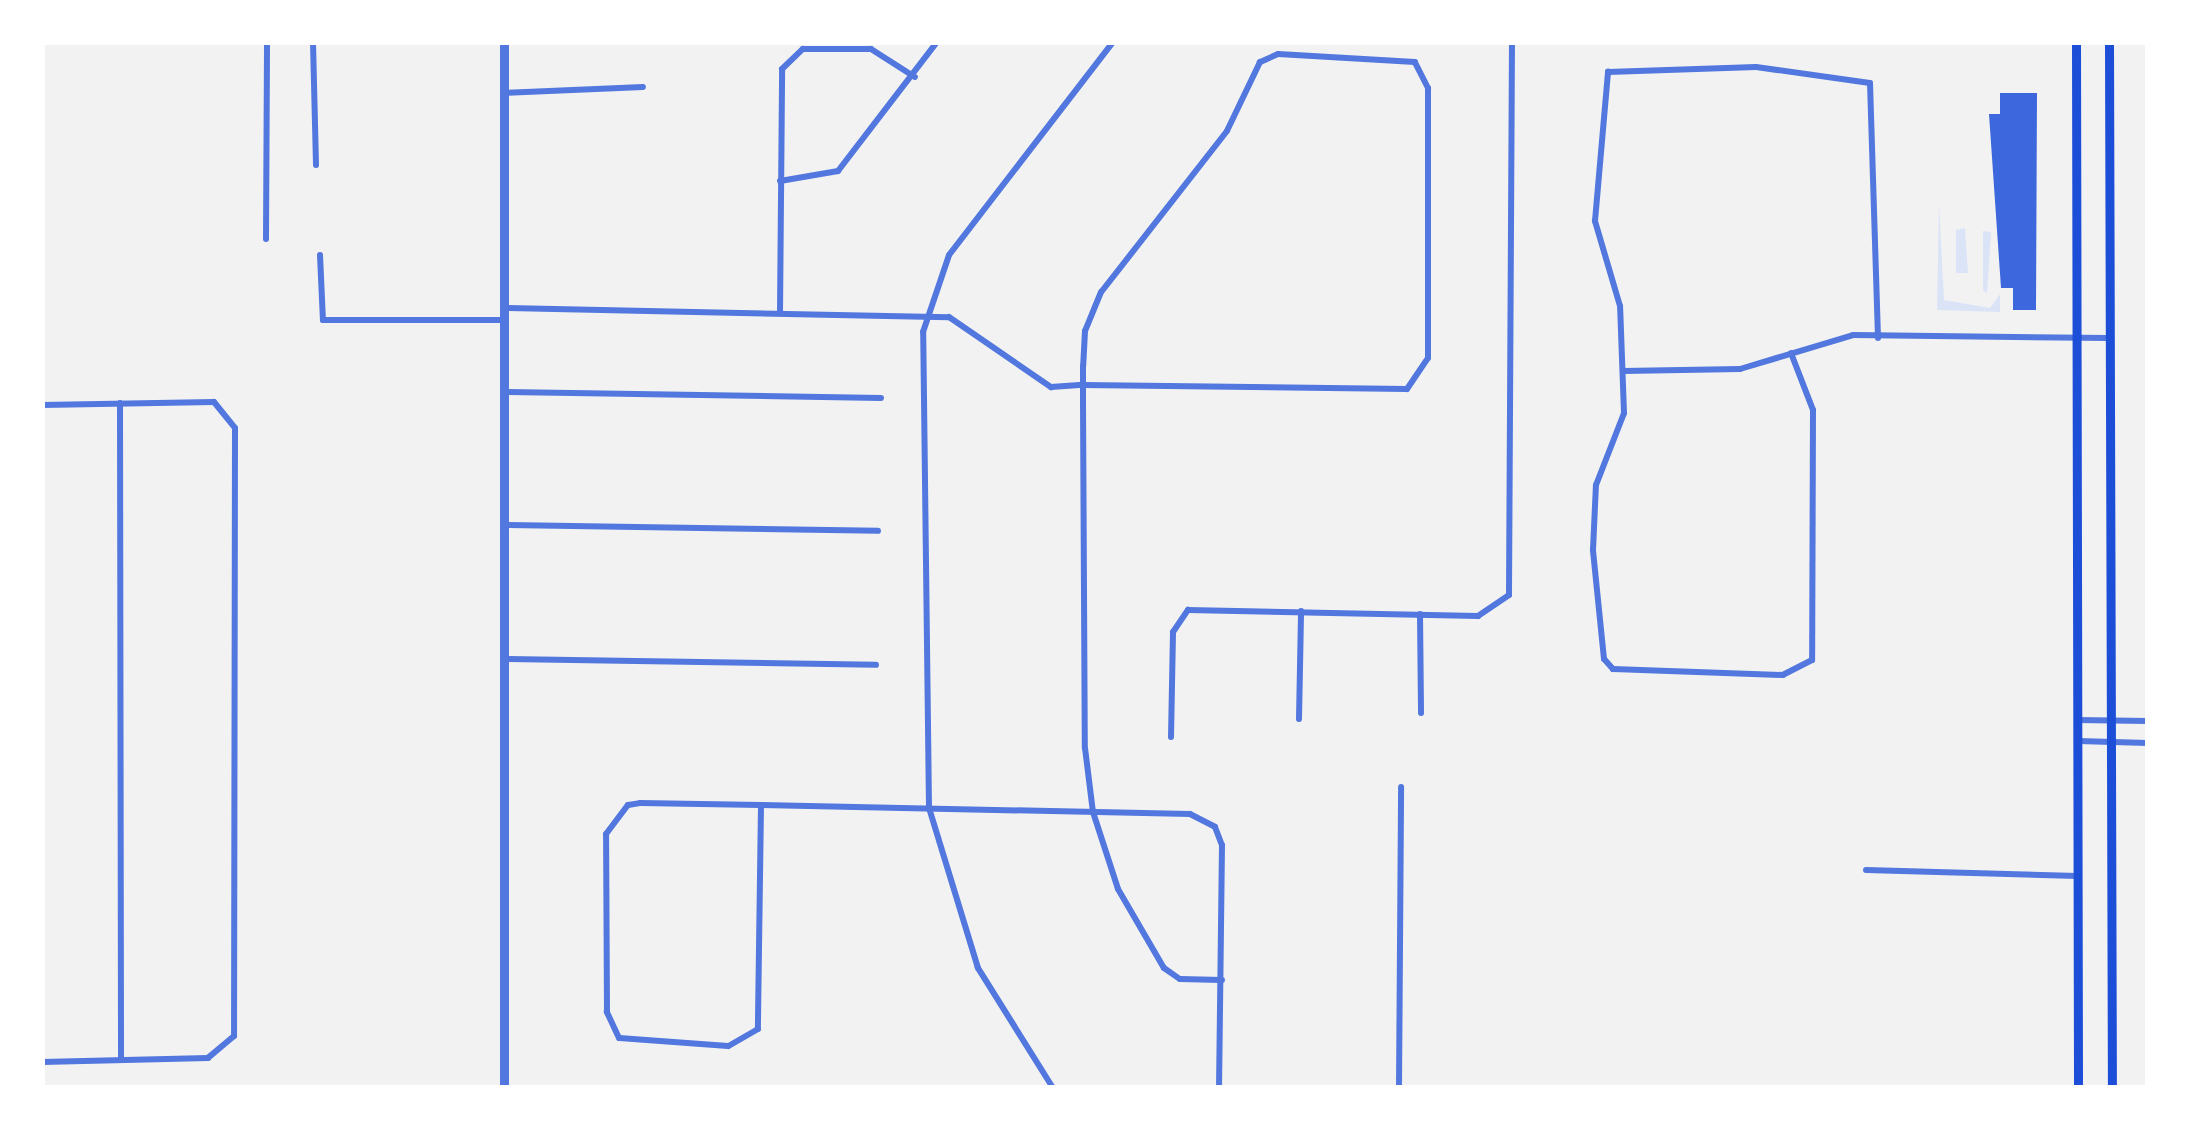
<!DOCTYPE html>
<html>
<head>
<meta charset="utf-8">
<style>
  body { margin:0 }
  #map { position:relative; width:2190px; height:1130px; overflow:hidden; background:#f2f2f2; font-family:"Asap Condensed",sans-serif }
  div>[style] { position:absolute }
  [style*='--x'] { left:calc(var(--x)*1px); top:calc(var(--y)*1px); width:calc(var(--w)*1px); rotate:calc(var(--a)*1deg) }
  .green>* { inset:0; background:#dbe4f7 }
  .building>* { inset:0; background:#3d67dc }
  .minor>* { height:6px; margin:-3px; padding:0 3px; transform-origin:3px; border-radius:3px; background:#5277de }
  .tertiary>* { height:9px; margin:-4.5px; padding:0 4.5px; transform-origin:4.5px; border-radius:4.5px; background:#5277de }
  .secondary>* { height:9px; margin:-4.5px; padding:0 4.5px; transform-origin:4.5px; border-radius:4.5px; background:#1d4ed8 }
  span { translate:-50% -50%; white-space:nowrap; text-align:center; line-height:1.15; -webkit-text-stroke:8px #fff; paint-order:stroke }
  .frame { position:absolute; inset:0; border:45px solid #fff; pointer-events:none }
</style>
</head>
<body>
<div id="map">
  <div class="green">
    <div style="clip-path:polygon(1939px 204px,1944px 300px,1990px 308px,2000px 294px,2000px 312px,1937px 310px)"></div>
    <div style="clip-path:polygon(1965px 228px,1968px 273px,1956px 273px,1956px 230px)"></div>
    <div style="clip-path:polygon(1983px 231px,1991px 232px,1987px 294px,1983px 290px)"></div>
  </div>
  <div class="building">
    <div style="clip-path:polygon(2000px 93px,2037px 93px,2036px 310px,2013px 310px,2013px 288px,2001px 288px,1989px 114px,2000px 114px)"></div>
  </div>
  <div class="minor">
    <div style="--x:313;--y:42;--w:123;--a:88.6"></div>
    <div style="--x:505;--y:93;--w:138;--a:-2.5"></div>
    <div style="--x:780;--y:181;--w:59;--a:-9.8"></div>
    <div style="--x:838;--y:171;--w:163;--a:-52.5"></div>
    <div style="--x:266;--y:239;--w:197;--a:-89.7"></div>
    <div style="--x:320;--y:255;--w:65;--a:87.4"></div>
    <div style="--x:323;--y:320;--w:181;--a:0"></div>
    <div style="--x:505;--y:308;--w:444;--a:1.2"></div>
    <div style="--x:949;--y:317;--w:124;--a:34.5"></div>
    <div style="--x:1051;--y:387;--w:32;--a:-4"></div>
    <div style="--x:1083;--y:385;--w:324;--a:0.7"></div>
    <div style="--x:1407;--y:389;--w:37;--a:-56"></div>
    <div style="--x:1428;--y:358;--w:270;--a:-90"></div>
    <div style="--x:1428;--y:88;--w:29;--a:-117"></div>
    <div style="--x:1415;--y:62;--w:137;--a:-176.7"></div>
    <div style="--x:1278;--y:54;--w:20;--a:156"></div>
    <div style="--x:1260;--y:62;--w:76;--a:115.6"></div>
    <div style="--x:1227;--y:131;--w:204;--a:128"></div>
    <div style="--x:1101;--y:292;--w:42;--a:112.3"></div>
    <div style="--x:1085;--y:331;--w:35;--a:93"></div>
    <div style="--x:1083;--y:366;--w:36;--a:90"></div>
    <div style="--x:1083;--y:402;--w:346;--a:89.7"></div>
    <div style="--x:1085;--y:748;--w:64;--a:82.9"></div>
    <div style="--x:1093;--y:812;--w:81;--a:72"></div>
    <div style="--x:1118;--y:889;--w:91;--a:59.8"></div>
    <div style="--x:1164;--y:968;--w:19;--a:35"></div>
    <div style="--x:1180;--y:979;--w:42;--a:1.4"></div>
    <div style="--x:780;--y:313;--w:244;--a:-89.5"></div>
    <div style="--x:782;--y:69;--w:29;--a:-44"></div>
    <div style="--x:803;--y:49;--w:68;--a:0"></div>
    <div style="--x:871;--y:49;--w:52;--a:32.5"></div>
    <div style="--x:1791;--y:353;--w:61;--a:68.9"></div>
    <div style="--x:1813;--y:410;--w:250;--a:90.2"></div>
    <div style="--x:1812;--y:660;--w:33;--a:153"></div>
    <div style="--x:1783;--y:675;--w:170;--a:-178"></div>
    <div style="--x:1613;--y:669;--w:13;--a:-132"></div>
    <div style="--x:1604;--y:659;--w:110;--a:-95.8"></div>
    <div style="--x:1593;--y:550;--w:65;--a:-87.4"></div>
    <div style="--x:1596;--y:485;--w:77;--a:-68.7"></div>
    <div style="--x:1624;--y:413;--w:107;--a:-92.1"></div>
    <div style="--x:1620;--y:306;--w:89;--a:-106.4"></div>
    <div style="--x:1595;--y:221;--w:150;--a:-85"></div>
    <div style="--x:1608;--y:72;--w:148;--a:-1.9"></div>
    <div style="--x:1756;--y:67;--w:115;--a:8"></div>
    <div style="--x:1870;--y:83;--w:255;--a:88.2"></div>
    <div style="--x:1623;--y:371;--w:117;--a:-1"></div>
    <div style="--x:1740;--y:369;--w:118;--a:-16.7"></div>
    <div style="--x:1853;--y:335;--w:255;--a:0.7"></div>
    <div style="--x:505;--y:392;--w:376;--a:0.9"></div>
    <div style="--x:120;--y:403;--w:657;--a:89.91"></div>
    <div style="--x:42;--y:405;--w:172;--a:-1"></div>
    <div style="--x:214;--y:402;--w:33;--a:51"></div>
    <div style="--x:235;--y:428;--w:608;--a:90.09"></div>
    <div style="--x:234;--y:1036;--w:34;--a:140"></div>
    <div style="--x:208;--y:1058;--w:166;--a:178.6"></div>
    <div style="--x:505;--y:525;--w:373;--a:0.9"></div>
    <div style="--x:1420;--y:614;--w:99;--a:89.4"></div>
    <div style="--x:504;--y:659;--w:372;--a:0.9"></div>
    <div style="--x:1299;--y:719;--w:108;--a:-88.9"></div>
    <div style="--x:2077;--y:720;--w:71;--a:0.8"></div>
    <div style="--x:1171;--y:737;--w:105;--a:-88.9"></div>
    <div style="--x:1173;--y:632;--w:27;--a:-56"></div>
    <div style="--x:1188;--y:610;--w:290;--a:1.2"></div>
    <div style="--x:1478;--y:616;--w:37;--a:-34"></div>
    <div style="--x:1509;--y:595;--w:553;--a:-89.69"></div>
    <div style="--x:2078;--y:741;--w:70;--a:1.6"></div>
    <div style="--x:761;--y:805;--w:224;--a:90.8"></div>
    <div style="--x:758;--y:1029;--w:34;--a:150"></div>
    <div style="--x:728;--y:1046;--w:109;--a:-175.8"></div>
    <div style="--x:619;--y:1038;--w:29;--a:-115"></div>
    <div style="--x:607;--y:1012;--w:178;--a:-90.3"></div>
    <div style="--x:606;--y:834;--w:36;--a:-53"></div>
    <div style="--x:628;--y:805;--w:12;--a:-9"></div>
    <div style="--x:640;--y:803;--w:121;--a:0.9"></div>
    <div style="--x:761;--y:805;--w:429;--a:1.2"></div>
    <div style="--x:1190;--y:814;--w:28;--a:27"></div>
    <div style="--x:1215;--y:827;--w:19;--a:69"></div>
    <div style="--x:1222;--y:845;--w:243;--a:90.7"></div>
    <div style="--x:1866;--y:870;--w:212;--a:1.6"></div>
    <div style="--x:1053;--y:1088;--w:142;--a:-122"></div>
    <div style="--x:978;--y:968;--w:167;--a:-107"></div>
    <div style="--x:929;--y:808;--w:476;--a:-90.7"></div>
    <div style="--x:923;--y:332;--w:81;--a:-71.3"></div>
    <div style="--x:949;--y:255;--w:269;--a:-52.4"></div>
    <div style="--x:1399;--y:1088;--w:301;--a:-89.6"></div>
  </div>
  <div class="tertiary">
    <div style="--x:504;--y:1088;--w:1046;--a:-90"></div>
  </div>
  <div class="secondary">
    <div style="--x:2076;--y:42;--w:1046;--a:89.89"></div>
    <div style="--x:2109;--y:42;--w:1046;--a:89.84"></div>
  </div>
  <div class="frame"></div>
</div>
</body>
</html>
